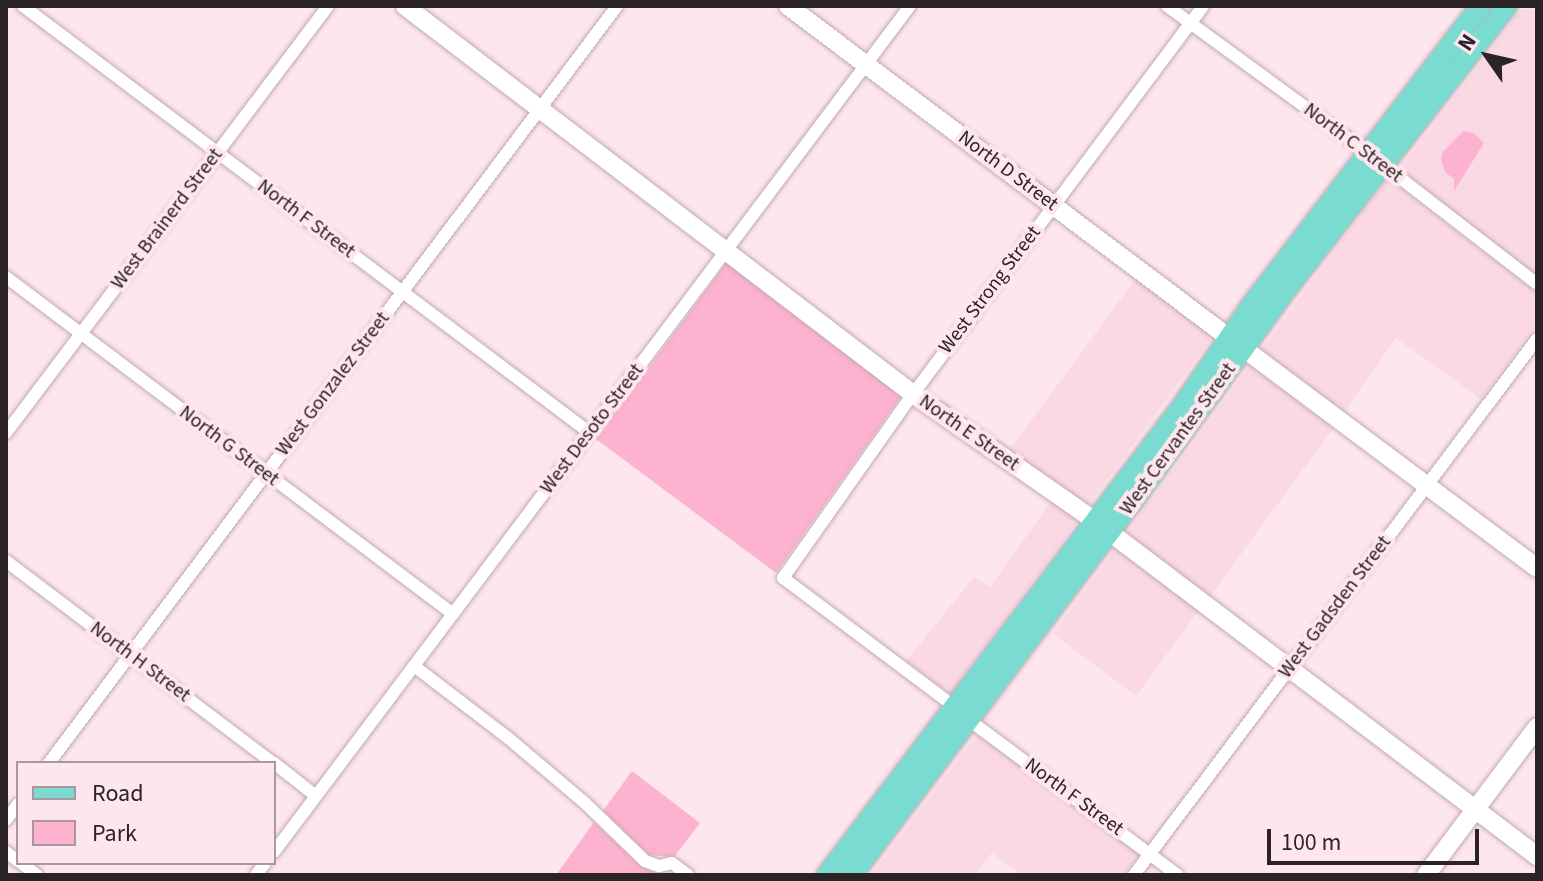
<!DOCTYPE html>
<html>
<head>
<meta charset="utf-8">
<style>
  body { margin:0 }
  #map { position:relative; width:1543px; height:881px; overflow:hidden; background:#fee6ef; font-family:"Source Sans 3",sans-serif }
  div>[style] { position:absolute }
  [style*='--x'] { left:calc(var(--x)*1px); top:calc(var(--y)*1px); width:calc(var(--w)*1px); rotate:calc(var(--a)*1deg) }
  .built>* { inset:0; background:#fad9e5 }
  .green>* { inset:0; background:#fdb2d0 }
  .roads { filter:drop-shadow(0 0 2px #c1aab3) drop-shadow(0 0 2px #c1aab3) }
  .street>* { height:12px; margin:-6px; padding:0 6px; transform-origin:6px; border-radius:6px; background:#fff }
  .secondary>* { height:18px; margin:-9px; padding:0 9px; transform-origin:9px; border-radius:9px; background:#fff }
  .primary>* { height:20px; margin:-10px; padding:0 10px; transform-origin:10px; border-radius:10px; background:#7adcd0 }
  span { translate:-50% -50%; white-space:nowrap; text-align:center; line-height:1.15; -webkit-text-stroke:8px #fee6ef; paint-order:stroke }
  .street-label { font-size:20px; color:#2c2326 }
  .frame { position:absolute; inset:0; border:8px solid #2c2326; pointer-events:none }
  .legend { position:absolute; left:16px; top:761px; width:260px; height:104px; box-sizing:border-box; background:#fee6ef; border:2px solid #aa989f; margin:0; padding:10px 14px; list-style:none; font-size:24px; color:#2c2326 }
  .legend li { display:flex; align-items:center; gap:16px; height:40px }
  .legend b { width:40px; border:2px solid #aa989f }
  .north { position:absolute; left:1447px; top:16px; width:80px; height:80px; -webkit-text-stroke:6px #fee6ef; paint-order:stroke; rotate:304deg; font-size:22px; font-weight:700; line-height:32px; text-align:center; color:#2c2326 }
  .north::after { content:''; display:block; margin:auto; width:28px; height:36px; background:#2c2326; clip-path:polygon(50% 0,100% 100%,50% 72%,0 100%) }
  .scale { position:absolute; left:1267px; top:829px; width:212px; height:36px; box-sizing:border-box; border:4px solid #2c2326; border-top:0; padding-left:10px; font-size:24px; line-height:28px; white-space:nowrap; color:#2c2326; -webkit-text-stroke:6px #fee6ef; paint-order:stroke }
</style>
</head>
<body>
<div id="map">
  <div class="built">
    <div style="clip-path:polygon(1527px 9px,1537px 11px,1537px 276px,1409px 178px,1402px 166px,1521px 10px)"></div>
    <div style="clip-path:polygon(1388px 178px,1537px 293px,1537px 325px,1481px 399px,1396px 338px,1343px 414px,1260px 352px)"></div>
    <div style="clip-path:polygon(1137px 277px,1214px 335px,1087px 507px,1008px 452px)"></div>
    <div style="clip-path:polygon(1251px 364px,1335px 426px,1208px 599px,1125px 536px)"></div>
    <div style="clip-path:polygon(1052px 500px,1079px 519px,950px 694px,906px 661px,974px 577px,990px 587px)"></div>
    <div style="clip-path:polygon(1117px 547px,1199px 610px,1136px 696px,1053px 634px)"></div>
    <div style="clip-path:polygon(977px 735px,1139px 854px,1123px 875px,1022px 875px,992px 853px,975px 875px,871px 875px)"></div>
  </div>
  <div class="green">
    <div style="clip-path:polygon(1463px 131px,1474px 133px,1484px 143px,1454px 191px,1454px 179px,1445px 172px,1441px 159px,1442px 153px)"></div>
    <div style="clip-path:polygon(727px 262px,902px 395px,776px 573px,596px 439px)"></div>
    <div style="clip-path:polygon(632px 771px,700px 823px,674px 857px,649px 855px,603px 811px)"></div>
    <div style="clip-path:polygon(594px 822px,640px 866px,661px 875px,556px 875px)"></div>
  </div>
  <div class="roads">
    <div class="street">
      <div style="--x:23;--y:6;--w:710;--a:36.98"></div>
      <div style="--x:1167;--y:6;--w:250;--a:36.2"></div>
      <div style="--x:1369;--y:154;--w:212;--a:37.7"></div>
      <div style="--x:6;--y:277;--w:560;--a:37.01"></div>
      <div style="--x:6;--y:433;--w:535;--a:-52.98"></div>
      <div style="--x:6;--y:561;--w:335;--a:37.1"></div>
      <div style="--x:414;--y:666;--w:117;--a:37.4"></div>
      <div style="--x:507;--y:737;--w:102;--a:40.2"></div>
      <div style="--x:585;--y:803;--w:83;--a:44"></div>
      <div style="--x:645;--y:861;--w:15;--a:20"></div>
      <div style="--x:659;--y:866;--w:13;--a:-13"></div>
      <div style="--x:672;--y:863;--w:20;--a:37"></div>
      <div style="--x:955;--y:707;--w:215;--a:-143.1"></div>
      <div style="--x:783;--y:578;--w:225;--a:-54.8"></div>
      <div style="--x:913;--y:394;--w:484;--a:-53.2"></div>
      <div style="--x:969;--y:720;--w:260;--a:36.6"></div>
      <div style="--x:49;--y:763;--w:946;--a:-53.12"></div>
      <div style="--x:274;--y:763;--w:53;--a:38.2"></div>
      <div style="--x:6;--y:820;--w:20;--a:-53"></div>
      <div style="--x:6;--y:852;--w:15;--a:37"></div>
      <div style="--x:274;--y:852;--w:1058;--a:-53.07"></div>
      <div style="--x:21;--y:863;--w:20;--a:37"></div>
      <div style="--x:256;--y:875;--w:15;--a:-53"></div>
      <div style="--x:1134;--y:875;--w:671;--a:-53.06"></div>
    </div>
    <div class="secondary">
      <div style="--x:405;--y:6;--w:639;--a:37.37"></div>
      <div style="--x:913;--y:394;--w:222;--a:34.9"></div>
      <div style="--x:1095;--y:521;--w:555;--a:37.16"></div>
      <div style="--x:788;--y:6;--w:551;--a:36.95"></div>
      <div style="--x:1243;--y:348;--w:367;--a:36.8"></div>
      <div style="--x:1426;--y:875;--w:185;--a:-53.1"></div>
    </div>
    <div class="primary">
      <div style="--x:827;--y:875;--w:590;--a:-52.86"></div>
      <div style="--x:1183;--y:405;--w:120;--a:-55.5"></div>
      <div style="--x:1251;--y:306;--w:377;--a:-52.6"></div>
      <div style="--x:852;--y:875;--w:464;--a:-53.1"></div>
      <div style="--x:1131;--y:504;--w:269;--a:-54.1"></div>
      <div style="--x:1289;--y:286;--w:355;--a:-52.1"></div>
    </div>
  </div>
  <div class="street-label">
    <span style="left:1353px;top:143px;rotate:37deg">North C Street</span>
    <span style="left:1008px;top:171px;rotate:37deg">North D Street</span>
    <span style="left:167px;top:219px;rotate:-53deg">West Brainerd Street</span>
    <span style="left:306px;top:219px;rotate:37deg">North F Street</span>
    <span style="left:990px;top:290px;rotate:-53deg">West Strong Street</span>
    <span style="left:333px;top:384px;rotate:-53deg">West Gonzalez Street</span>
    <span style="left:592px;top:429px;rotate:-53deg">West Desoto Street</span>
    <span style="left:969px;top:433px;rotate:35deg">North E Street</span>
    <span style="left:1178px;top:439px;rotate:-54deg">West Cervantes Street</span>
    <span style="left:229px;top:446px;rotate:37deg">North G Street</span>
    <span style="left:1335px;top:607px;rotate:-53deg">West Gadsden Street</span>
    <span style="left:140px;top:662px;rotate:37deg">North H Street</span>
    <span style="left:1074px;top:797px;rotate:36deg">North F Street</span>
  </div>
  <div class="frame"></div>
  <ul class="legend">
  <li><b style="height:10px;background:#7adcd0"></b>Road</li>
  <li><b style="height:22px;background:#fdb2d0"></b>Park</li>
  </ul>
  <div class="north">N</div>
  <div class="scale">100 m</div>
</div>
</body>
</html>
